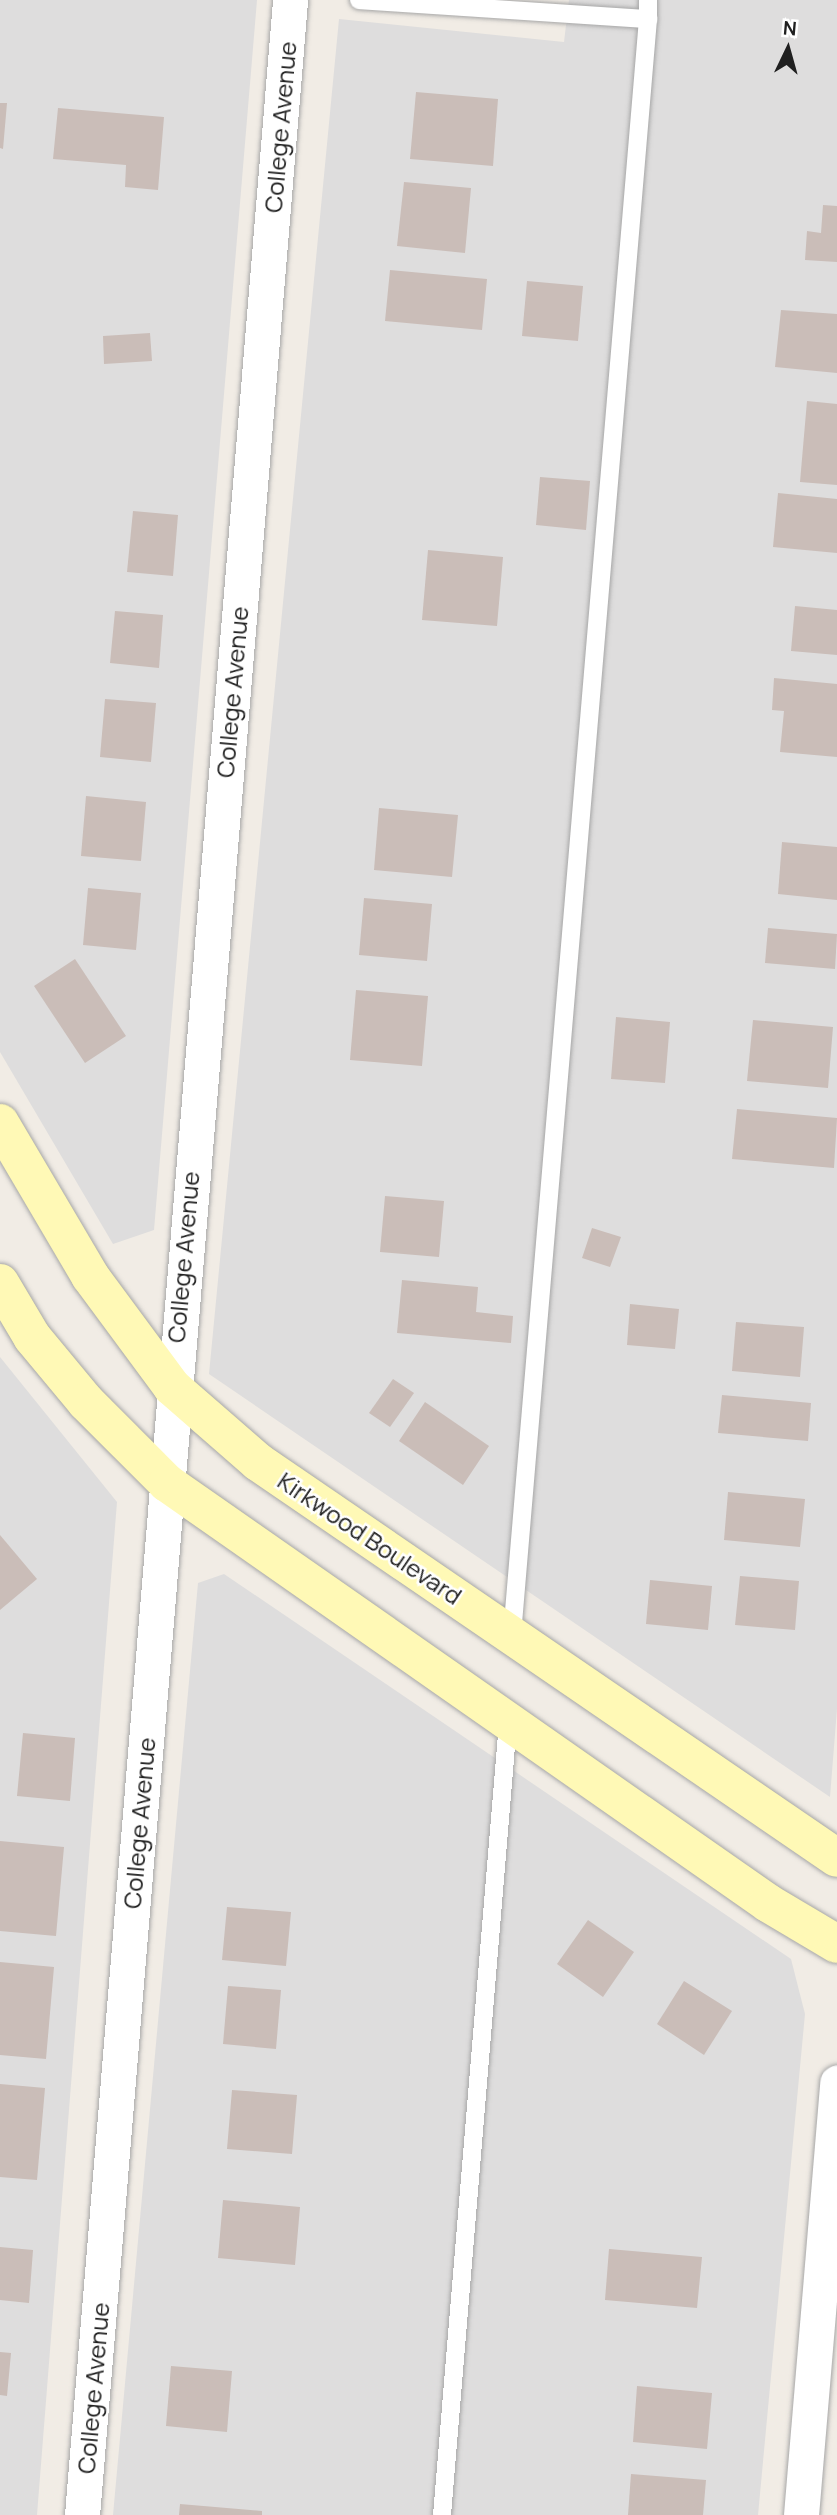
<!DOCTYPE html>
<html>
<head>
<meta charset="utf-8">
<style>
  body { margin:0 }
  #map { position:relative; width:837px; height:2515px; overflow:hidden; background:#f1ece5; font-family:Manrope,sans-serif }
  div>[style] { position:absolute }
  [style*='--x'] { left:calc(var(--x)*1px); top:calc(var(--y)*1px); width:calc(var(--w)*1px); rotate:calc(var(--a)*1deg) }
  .residential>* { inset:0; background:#dedddd }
  .building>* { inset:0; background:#cabdb8 }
  .roads { filter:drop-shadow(0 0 2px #a7a7a7) drop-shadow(0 0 2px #a7a7a7) }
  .lane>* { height:18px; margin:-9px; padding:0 9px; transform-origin:9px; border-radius:9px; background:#fff }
  .street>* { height:35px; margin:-17.5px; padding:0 17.5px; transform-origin:17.5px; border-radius:17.5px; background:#fff }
  .secondary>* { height:38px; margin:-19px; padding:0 19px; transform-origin:19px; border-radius:19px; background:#fff9b6 }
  span { translate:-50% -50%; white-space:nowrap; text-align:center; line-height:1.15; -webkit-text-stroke:5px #fff; paint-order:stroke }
  .street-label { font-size:24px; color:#202020 }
  .north { position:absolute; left:753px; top:14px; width:70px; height:70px; -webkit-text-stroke:5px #fff; paint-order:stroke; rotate:5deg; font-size:19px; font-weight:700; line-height:28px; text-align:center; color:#202020 }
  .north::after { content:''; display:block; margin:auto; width:24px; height:32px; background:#202020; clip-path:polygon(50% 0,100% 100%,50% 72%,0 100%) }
</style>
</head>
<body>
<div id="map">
  <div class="residential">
    <div style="clip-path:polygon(0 0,257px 0,154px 1230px,113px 1244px,0 1052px)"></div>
    <div style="clip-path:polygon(569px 0,837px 0,837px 1709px,830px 1797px,209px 1374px,339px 19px,564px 42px)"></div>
    <div style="clip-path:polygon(0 1357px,117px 1502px,37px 2515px,0 2515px)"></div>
    <div style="clip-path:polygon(224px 1574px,791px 1959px,805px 2014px,758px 2515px,113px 2515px,198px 1583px)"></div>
  </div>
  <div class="building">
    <div style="clip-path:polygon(416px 92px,498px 99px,493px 166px,410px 159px)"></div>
    <div style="clip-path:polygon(0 103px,7px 103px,3px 149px,0 148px)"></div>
    <div style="clip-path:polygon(58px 108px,164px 117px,158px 190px,125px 187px,126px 165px,53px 159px)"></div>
    <div style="clip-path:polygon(404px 182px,471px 188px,465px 253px,397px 246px)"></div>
    <div style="clip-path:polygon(823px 205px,837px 206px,837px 262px,805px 260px,807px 231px,821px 233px)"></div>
    <div style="clip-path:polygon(390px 270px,487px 279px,482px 330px,385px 321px)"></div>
    <div style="clip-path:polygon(527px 281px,583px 286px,578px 341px,522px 336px)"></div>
    <div style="clip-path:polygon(781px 310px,837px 314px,837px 373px,775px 367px)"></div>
    <div style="clip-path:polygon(150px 333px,152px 361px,104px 364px,103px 336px)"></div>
    <div style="clip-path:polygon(807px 401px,837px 404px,837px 485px,800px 482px)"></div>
    <div style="clip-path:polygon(540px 477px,590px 481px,586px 530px,536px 525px)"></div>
    <div style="clip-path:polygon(778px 493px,837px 499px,837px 553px,773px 547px)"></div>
    <div style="clip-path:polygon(133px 511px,178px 515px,173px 576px,127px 572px)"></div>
    <div style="clip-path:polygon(428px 550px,503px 557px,497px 626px,422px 620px)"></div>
    <div style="clip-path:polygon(795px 606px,837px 610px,837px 655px,791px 651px)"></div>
    <div style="clip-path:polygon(115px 611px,163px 615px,159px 668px,110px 663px)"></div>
    <div style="clip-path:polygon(774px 678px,837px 684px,837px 757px,780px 752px,784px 711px,772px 710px)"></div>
    <div style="clip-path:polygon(105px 699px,156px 703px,151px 762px,100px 757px)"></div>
    <div style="clip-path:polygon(86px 796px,146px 802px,141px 861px,81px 856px)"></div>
    <div style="clip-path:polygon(379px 808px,458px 815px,452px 877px,374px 870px)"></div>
    <div style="clip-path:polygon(782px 842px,837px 847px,837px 900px,778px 894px)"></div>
    <div style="clip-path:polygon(88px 888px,141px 893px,136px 950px,83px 945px)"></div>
    <div style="clip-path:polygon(364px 898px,432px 904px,427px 961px,359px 955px)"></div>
    <div style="clip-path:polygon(768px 928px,837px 934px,835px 969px,765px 963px)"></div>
    <div style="clip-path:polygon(75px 959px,126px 1036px,85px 1063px,34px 986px)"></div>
    <div style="clip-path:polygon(356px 990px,428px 996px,422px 1066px,350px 1060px)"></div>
    <div style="clip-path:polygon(616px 1017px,670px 1022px,665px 1083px,611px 1079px)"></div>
    <div style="clip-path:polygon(753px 1020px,833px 1027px,828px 1088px,747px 1081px)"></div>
    <div style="clip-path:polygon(737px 1109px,837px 1118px,834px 1168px,732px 1159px)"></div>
    <div style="clip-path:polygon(385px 1196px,444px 1201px,439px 1257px,380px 1252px)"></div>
    <div style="clip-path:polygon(592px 1228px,621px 1237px,610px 1267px,582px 1258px)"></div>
    <div style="clip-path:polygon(402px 1280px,478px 1287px,476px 1312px,513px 1316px,511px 1343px,397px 1333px)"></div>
    <div style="clip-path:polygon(630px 1304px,679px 1309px,675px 1349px,627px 1345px)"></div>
    <div style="clip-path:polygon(736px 1322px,804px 1327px,800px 1377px,732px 1371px)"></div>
    <div style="clip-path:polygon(393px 1379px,414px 1393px,390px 1427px,369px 1413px)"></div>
    <div style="clip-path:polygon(722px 1395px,811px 1403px,808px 1441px,718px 1433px)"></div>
    <div style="clip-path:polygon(425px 1402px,489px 1446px,463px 1485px,399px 1441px)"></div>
    <div style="clip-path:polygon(728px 1492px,805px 1499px,800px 1547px,724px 1540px)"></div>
    <div style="clip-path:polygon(0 1535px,37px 1579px,0 1610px)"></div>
    <div style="clip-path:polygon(740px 1576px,799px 1581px,795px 1630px,735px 1625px)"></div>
    <div style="clip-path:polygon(650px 1580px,712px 1586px,708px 1630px,646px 1624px)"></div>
    <div style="clip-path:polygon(23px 1733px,75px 1738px,70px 1801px,17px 1796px)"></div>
    <div style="clip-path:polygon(0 1841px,64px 1847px,56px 1936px,0 1931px)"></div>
    <div style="clip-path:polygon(227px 1907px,291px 1912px,286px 1966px,222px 1960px)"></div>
    <div style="clip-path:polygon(588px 1920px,634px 1952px,603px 1997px,557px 1964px)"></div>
    <div style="clip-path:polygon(0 1962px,54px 1967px,46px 2059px,0 2055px)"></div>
    <div style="clip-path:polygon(684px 1981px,732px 2011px,704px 2055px,657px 2024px)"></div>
    <div style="clip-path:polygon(228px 1986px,281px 1990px,276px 2049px,223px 2044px)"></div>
    <div style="clip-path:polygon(0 2084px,45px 2088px,37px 2180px,0 2177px)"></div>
    <div style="clip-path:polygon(232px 2090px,297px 2095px,292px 2154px,227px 2149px)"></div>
    <div style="clip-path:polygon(223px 2200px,300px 2207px,295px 2265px,218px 2258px)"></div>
    <div style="clip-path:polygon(0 2247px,33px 2250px,29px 2303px,0 2300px)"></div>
    <div style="clip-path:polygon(609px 2249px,702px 2257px,697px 2308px,605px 2300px)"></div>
    <div style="clip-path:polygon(0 2352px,11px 2353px,7px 2396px,0 2395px)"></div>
    <div style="clip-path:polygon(171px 2366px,232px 2371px,227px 2432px,166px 2426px)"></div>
    <div style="clip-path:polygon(637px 2386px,712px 2393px,707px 2449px,633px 2442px)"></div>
    <div style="clip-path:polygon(631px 2474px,706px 2480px,703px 2515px,628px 2515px)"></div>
    <div style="clip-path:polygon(180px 2504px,262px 2511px,262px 2515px,179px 2515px)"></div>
  </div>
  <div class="roads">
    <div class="lane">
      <div style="--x:359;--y:0;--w:290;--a:3.8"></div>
      <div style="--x:648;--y:19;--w:1621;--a:94.81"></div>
      <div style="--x:648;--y:19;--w:19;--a:-90"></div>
      <div style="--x:442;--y:2515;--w:795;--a:-85.24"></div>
    </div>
    <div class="street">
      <div style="--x:82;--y:2515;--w:2524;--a:-85.27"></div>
      <div style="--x:801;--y:2515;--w:434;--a:-85.2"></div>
    </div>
    <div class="secondary">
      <div style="--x:0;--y:1123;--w:178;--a:59.5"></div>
      <div style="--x:90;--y:1276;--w:138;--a:53.5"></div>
      <div style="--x:172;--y:1387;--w:114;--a:41.1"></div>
      <div style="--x:258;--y:1462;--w:701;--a:34.37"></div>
      <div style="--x:0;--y:1283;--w:63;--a:59.3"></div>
      <div style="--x:32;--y:1337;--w:85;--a:50.3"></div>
      <div style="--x:86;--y:1402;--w:115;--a:45"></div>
      <div style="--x:167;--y:1483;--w:733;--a:34.95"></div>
      <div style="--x:768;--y:1903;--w:80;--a:30.7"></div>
    </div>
  </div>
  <div class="street-label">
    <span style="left:280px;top:127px;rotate:-85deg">College Avenue</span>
    <span style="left:232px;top:692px;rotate:-85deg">College Avenue</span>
    <span style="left:183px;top:1257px;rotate:-85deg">College Avenue</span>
    <span style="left:370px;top:1538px;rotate:34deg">Kirkwood Boulevard</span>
    <span style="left:139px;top:1823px;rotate:-85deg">College Avenue</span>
    <span style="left:93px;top:2388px;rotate:-85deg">College Avenue</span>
  </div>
  <div class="north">N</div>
</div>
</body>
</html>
